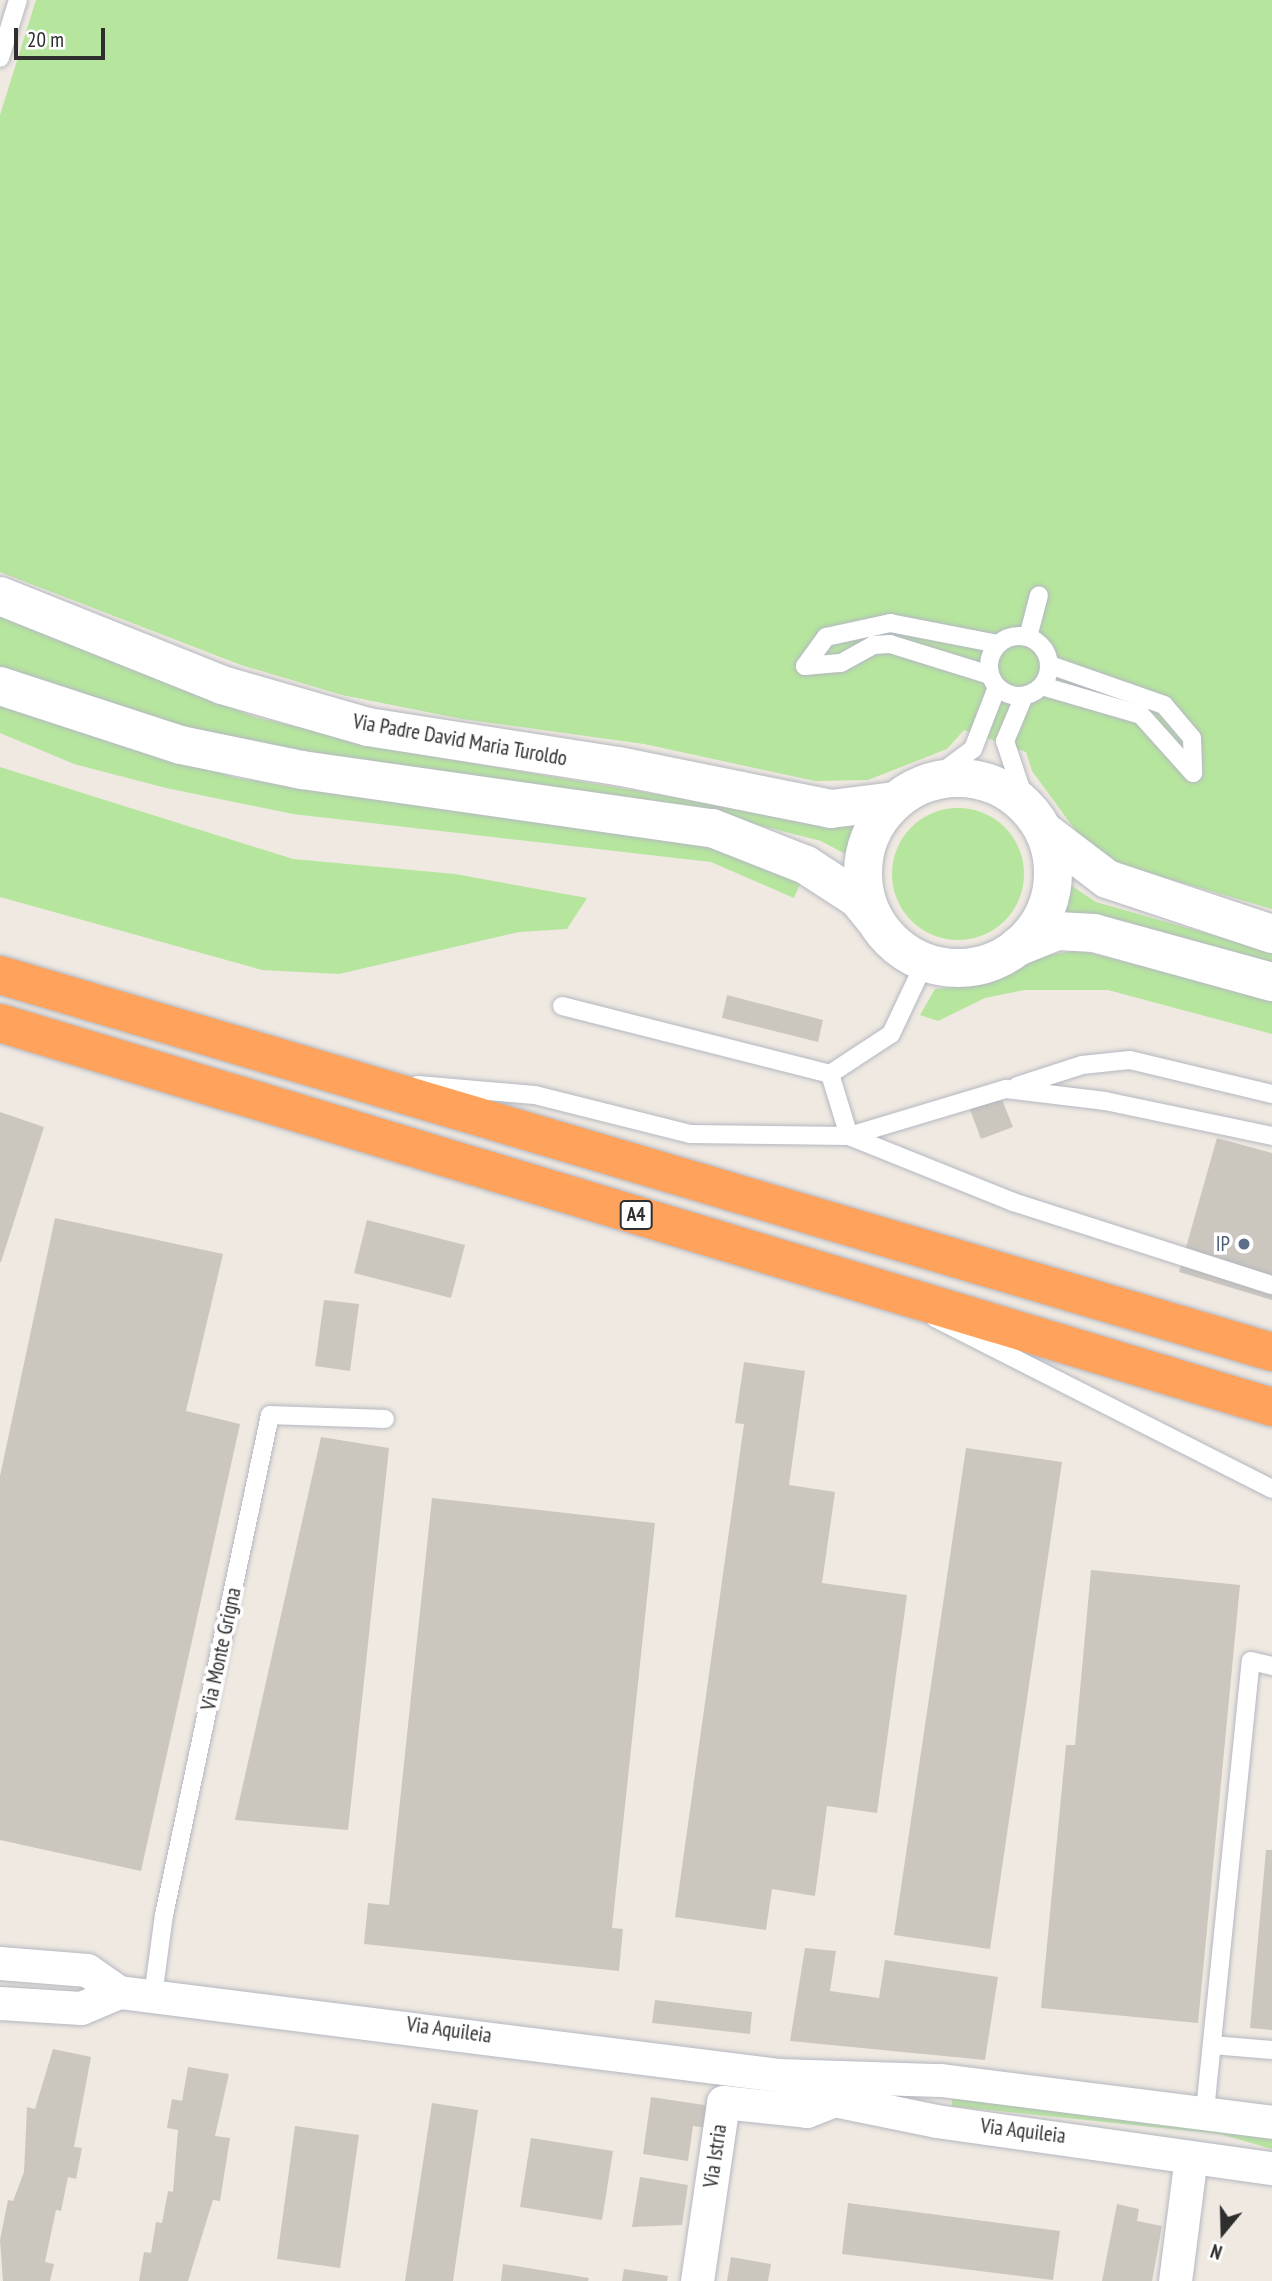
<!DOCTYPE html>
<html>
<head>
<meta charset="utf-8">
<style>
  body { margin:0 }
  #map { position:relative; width:1272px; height:2281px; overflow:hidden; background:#efe9e1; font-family:"PT Sans Narrow",sans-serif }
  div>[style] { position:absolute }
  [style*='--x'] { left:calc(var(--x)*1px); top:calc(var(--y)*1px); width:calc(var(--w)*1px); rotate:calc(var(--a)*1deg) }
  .green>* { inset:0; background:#b6e59e }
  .round { border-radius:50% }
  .building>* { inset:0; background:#cbc7bf }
  .roads { filter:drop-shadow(0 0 2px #b4b7c1) drop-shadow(0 0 2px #b4b7c1) }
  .lane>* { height:18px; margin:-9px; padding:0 9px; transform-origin:9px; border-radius:9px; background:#fff }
  .lane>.ring { margin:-9px; padding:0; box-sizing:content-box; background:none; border:18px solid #fff; border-radius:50% }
  .street>* { height:33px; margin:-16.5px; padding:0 16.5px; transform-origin:16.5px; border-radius:16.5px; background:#fff }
  .secondary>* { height:38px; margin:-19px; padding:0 19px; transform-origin:19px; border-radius:19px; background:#fff }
  .secondary>.ring { margin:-19px; padding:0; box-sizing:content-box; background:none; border:38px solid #fff; border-radius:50% }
  .highway>* { height:38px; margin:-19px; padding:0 19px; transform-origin:19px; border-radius:19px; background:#ffa35c }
  .dots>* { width:19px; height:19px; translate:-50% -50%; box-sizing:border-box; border:4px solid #fff; border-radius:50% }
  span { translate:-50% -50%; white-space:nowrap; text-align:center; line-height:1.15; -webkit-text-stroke:7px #fff; paint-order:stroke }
  .shield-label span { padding:2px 5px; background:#fff; border:2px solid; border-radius:5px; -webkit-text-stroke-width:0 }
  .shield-label { font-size:19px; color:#2e2e2e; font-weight:700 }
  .street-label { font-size:21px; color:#2e2e2e }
  .service-label { font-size:21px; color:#4e5e75 }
  .right { translate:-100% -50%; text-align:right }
  .north { position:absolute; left:1188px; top:2197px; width:70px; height:70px; -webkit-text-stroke:5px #fff; paint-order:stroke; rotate:199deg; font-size:19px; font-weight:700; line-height:28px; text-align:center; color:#2e2e2e }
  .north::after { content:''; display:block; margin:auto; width:24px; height:32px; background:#2e2e2e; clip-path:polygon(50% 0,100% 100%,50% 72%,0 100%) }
  .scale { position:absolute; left:14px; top:28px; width:91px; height:32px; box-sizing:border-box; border:4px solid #2e2e2e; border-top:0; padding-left:9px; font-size:21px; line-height:24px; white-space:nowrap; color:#2e2e2e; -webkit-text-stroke:5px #fff; paint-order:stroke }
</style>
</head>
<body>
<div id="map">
  <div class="green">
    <div style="clip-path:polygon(36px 0,1272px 0,1272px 909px,1111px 862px,1084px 842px,1032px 771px,1026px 752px,964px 730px,947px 749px,868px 780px,815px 781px,644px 744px,462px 719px,342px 695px,241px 665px,0 572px,0 115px)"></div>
    <div style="clip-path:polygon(0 614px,255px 717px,406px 752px,858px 828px,849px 856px,821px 841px,680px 805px,377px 767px,196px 734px,0 668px)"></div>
    <div style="clip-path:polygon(0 699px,236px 778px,718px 848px,804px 875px,794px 898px,711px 862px,293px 814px,166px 788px,74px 764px,0 733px)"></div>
    <div style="clip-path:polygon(0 767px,293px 859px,455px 874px,587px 898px,567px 929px,519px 932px,339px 974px,262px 970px,0 897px)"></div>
    <div class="round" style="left:892px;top:808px;width:132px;height:132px"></div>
    <div style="clip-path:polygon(1069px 884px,1096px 902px,1272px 952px,1272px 965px,1064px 917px)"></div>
    <div style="clip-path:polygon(1078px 950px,1272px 999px,1272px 1034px,1108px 990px,1024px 990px,985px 998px,938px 1021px,920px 1015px,935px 989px,986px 984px,1044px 956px)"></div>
    <div style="clip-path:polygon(952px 2093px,1272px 2137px,1272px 2149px,1220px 2134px,952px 2106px)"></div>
  </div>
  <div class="building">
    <div style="clip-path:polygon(727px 995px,823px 1020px,818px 1042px,722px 1018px)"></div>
    <div style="clip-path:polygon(1000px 1095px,1013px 1127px,981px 1139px,969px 1107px)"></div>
    <div style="clip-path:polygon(0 1112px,44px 1127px,1px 1262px,0 1262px)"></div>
    <div style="clip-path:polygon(1217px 1138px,1272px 1153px,1272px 1300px,1179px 1272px)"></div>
    <div style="clip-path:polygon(55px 1218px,223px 1254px,186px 1411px,240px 1424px,141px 1871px,0 1840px,0 1476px)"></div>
    <div style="clip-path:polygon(367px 1220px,465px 1245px,451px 1298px,354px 1273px)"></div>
    <div style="clip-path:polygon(324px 1300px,359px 1304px,350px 1371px,315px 1366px)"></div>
    <div style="clip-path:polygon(744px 1362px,805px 1371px,789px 1485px,835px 1492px,822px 1583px,907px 1595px,877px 1813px,827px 1806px,815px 1896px,772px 1889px,766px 1930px,675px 1917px,744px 1424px,735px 1423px)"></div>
    <div style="clip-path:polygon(321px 1437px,389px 1448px,348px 1830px,235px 1820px)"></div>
    <div style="clip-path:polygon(966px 1448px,1062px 1462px,990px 1949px,894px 1935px)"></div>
    <div style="clip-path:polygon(432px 1498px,655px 1523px,612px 1928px,623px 1929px,619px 1971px,364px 1944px,368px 1903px,389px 1905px)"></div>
    <div style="clip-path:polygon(1091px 1570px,1240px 1585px,1198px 2023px,1041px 2008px,1066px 1745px,1075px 1745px)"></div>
    <div style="clip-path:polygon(1266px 1850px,1272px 1850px,1272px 2030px,1250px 2028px)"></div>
    <div style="clip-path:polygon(805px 1948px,836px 1951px,830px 1991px,879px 1998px,885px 1960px,998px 1977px,985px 2060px,790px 2041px)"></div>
    <div style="clip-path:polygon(655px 2000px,752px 2012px,750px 2034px,652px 2023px)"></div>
    <div style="clip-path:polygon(53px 2049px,91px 2057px,74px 2147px,82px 2148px,76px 2179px,68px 2177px,61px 2211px,56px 2210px,45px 2262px,54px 2264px,50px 2281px,3px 2281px,0 2240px,8px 2200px,13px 2201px,24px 2172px,27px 2107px,35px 2109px)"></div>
    <div style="clip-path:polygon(188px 2067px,229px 2074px,215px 2136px,230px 2138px,220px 2201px,213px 2200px,188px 2281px,139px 2281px,144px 2252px,151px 2253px,156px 2222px,162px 2223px,168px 2191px,173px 2192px,178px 2130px,167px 2128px,172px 2099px,182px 2101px)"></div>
    <div style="clip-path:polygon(651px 2097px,711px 2106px,707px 2128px,693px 2126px,688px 2161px,643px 2154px)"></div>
    <div style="clip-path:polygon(432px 2103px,478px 2110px,453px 2281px,405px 2281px)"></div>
    <div style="clip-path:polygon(295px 2126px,359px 2135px,340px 2268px,277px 2259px)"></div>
    <div style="clip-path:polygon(531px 2138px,613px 2151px,602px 2220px,520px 2207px)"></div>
    <div style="clip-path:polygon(640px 2177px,688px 2185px,682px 2225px,632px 2227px)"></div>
    <div style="clip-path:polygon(848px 2203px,1060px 2231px,1053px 2280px,842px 2254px)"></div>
    <div style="clip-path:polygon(1117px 2204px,1139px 2209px,1137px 2221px,1162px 2226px,1152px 2281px,1102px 2281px)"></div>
    <div style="clip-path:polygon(731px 2257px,771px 2264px,768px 2281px,727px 2281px)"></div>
    <div style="clip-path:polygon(503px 2264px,589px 2278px,588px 2281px,501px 2281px)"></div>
    <div style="clip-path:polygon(624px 2269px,668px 2276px,667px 2281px,622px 2281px)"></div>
  </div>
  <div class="roads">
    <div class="lane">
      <div style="--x:0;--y:58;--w:61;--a:-72.8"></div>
      <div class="ring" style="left:989px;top:636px;width:42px;height:42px"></div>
      <div style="--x:1028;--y:637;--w:43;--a:-75.3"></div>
      <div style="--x:1050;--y:665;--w:121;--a:19.3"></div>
      <div style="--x:1164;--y:705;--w:43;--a:49.7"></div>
      <div style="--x:1192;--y:738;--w:35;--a:88"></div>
      <div style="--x:805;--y:666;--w:36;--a:-54"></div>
      <div style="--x:826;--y:637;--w:66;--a:-12.3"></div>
      <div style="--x:890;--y:623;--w:110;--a:11"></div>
      <div style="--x:805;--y:666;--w:36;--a:-5"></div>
      <div style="--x:841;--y:663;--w:37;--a:-29"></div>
      <div style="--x:873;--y:645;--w:17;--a:-3"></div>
      <div style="--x:890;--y:644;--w:105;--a:17.2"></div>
      <div style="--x:1042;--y:686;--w:103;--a:16.3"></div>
      <div style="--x:1141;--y:715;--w:78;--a:48.1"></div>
      <div style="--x:1024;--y:696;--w:49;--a:112.9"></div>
      <div style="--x:1005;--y:741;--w:70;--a:71.6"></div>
      <div style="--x:929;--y:782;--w:55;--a:-36.9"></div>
      <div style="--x:973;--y:749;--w:66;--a:-68.8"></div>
      <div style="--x:925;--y:962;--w:80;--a:115.3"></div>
      <div style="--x:891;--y:1034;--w:73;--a:146.7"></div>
      <div style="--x:830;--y:1074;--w:65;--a:73"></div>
      <div style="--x:849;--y:1136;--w:164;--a:-16.7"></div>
      <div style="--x:1006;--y:1089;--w:100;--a:6.9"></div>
      <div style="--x:1105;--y:1101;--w:171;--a:11.8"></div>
      <div style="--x:562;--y:1006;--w:276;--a:14.2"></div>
      <div style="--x:418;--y:1085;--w:117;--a:4.9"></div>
      <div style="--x:535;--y:1095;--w:160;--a:14.1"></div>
      <div style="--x:690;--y:1134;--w:159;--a:0.7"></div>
      <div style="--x:849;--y:1136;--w:177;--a:21.9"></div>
      <div style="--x:1013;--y:1202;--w:272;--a:17.8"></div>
      <div style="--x:1017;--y:1086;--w:68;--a:-17.9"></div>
      <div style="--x:1082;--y:1065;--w:48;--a:-5.9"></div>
      <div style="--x:1130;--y:1060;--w:146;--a:13.5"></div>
      <div style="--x:935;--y:1318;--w:378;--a:26.9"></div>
      <div style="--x:153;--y:1996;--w:82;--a:-82.3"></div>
      <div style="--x:164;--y:1915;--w:511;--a:-78.03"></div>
      <div style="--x:270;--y:1415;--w:115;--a:2"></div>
      <div style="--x:1212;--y:2045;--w:60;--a:4.8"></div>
      <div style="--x:1205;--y:2111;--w:452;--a:-84.2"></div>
      <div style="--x:1251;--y:1661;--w:22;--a:13"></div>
    </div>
    <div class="street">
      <div style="--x:0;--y:1963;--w:87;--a:4.6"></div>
      <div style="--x:87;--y:1970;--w:39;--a:35"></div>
      <div style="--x:119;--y:1992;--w:664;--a:7.18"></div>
      <div style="--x:778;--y:2075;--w:163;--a:1.8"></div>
      <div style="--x:941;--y:2080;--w:334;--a:7.2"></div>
      <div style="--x:0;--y:2003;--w:81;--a:3.5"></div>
      <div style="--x:81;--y:2008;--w:41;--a:-22.8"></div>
      <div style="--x:793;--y:2082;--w:45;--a:23.7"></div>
      <div style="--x:834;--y:2100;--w:104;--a:11.6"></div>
      <div style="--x:936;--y:2121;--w:339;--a:8"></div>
      <div style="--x:697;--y:2281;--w:181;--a:-81.7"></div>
      <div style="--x:723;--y:2102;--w:84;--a:6.1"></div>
      <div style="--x:807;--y:2111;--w:29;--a:-22"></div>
      <div style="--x:1175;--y:2281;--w:110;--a:-82.7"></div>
    </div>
    <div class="secondary">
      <div style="--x:0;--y:596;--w:239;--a:21.8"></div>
      <div style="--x:222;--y:685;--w:152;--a:16"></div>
      <div style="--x:368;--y:727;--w:253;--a:8.9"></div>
      <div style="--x:618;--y:766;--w:217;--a:11.4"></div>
      <div style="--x:831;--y:809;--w:64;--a:-7.2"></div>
      <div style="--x:0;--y:686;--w:190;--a:18.1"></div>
      <div style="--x:181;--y:745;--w:124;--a:11.7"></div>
      <div style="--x:302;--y:770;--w:414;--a:8.1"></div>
      <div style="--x:712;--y:828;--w:101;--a:21.5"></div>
      <div style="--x:806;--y:865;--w:62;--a:33.2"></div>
      <div style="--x:858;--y:899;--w:26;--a:51"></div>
      <div class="ring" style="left:863px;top:778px;width:152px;height:152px"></div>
      <div style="--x:1044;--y:831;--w:79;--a:37.3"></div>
      <div style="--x:1107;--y:879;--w:174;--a:18.4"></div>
      <div style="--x:1017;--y:947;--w:43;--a:-21.8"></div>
      <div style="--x:1057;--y:931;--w:37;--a:3"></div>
      <div style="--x:1094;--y:933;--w:185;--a:15.4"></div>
    </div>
    <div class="highway">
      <div style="--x:0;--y:975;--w:1327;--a:16.51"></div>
      <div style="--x:0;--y:1023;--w:1329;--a:16.8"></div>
    </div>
  </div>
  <div class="dots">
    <div style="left:1244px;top:1244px;background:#5c6f8a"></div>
  </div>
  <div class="shield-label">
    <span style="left:636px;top:1215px">A4</span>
  </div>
  <div class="street-label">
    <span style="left:460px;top:740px;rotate:10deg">Via Padre David Maria Turoldo</span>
    <span style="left:221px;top:1649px;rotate:-78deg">Via Monte Grigna</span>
    <span style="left:449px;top:2030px;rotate:8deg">Via Aquileia</span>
    <span style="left:1023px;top:2131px;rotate:7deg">Via Aquileia</span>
    <span style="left:715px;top:2156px;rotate:-82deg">Via Istria</span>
  </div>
  <div class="service-label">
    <span class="right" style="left:1230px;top:1244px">IP</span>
  </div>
  <div class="north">N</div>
  <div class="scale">20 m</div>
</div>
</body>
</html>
